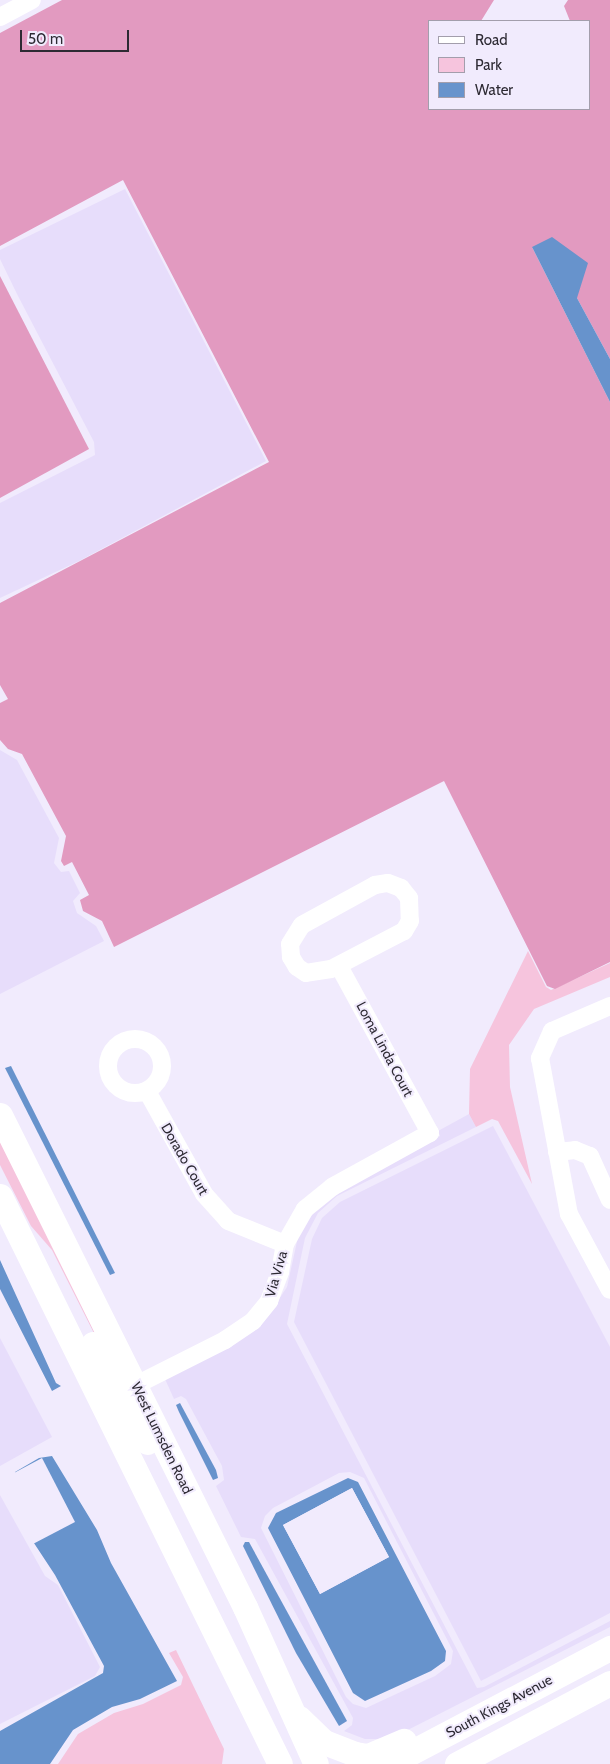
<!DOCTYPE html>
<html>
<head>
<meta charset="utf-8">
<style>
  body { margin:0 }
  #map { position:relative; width:610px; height:1764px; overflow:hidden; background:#f1ebfd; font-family:Cabin,sans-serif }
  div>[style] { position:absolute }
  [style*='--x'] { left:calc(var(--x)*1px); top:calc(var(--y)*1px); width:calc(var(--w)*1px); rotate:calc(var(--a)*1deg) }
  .built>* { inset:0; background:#e7ddfb }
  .green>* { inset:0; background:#f6c4dd }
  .forest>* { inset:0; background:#e29ac0 }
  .water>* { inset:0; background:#6793cc }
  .pier>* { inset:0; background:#f1ebfd }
  .minor>* { height:18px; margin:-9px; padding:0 9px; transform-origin:9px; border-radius:9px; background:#fff }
  .minor>.ring { margin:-9px; padding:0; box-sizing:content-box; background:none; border:18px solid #fff; border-radius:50% }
  .secondary>* { height:25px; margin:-12.5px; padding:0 12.5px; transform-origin:12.5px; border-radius:12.5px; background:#fff }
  span { translate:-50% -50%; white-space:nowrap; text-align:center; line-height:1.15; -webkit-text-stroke:4px #f1ebfd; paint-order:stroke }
  .street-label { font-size:14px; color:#2d2a33 }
  .legend { position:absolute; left:428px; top:20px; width:162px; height:90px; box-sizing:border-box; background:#f1ebfd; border:1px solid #a39eac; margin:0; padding:6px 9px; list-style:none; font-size:15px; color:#2d2a33 }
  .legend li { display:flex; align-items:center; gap:10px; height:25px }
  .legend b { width:25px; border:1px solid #a39eac }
  .scale { position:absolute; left:20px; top:30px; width:109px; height:22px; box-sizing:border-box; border:2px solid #2d2a33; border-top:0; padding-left:6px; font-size:15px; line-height:18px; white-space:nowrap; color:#2d2a33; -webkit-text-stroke:4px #f1ebfd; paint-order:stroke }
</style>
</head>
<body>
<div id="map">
  <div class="built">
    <div style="clip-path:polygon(125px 189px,266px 461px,79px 561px,0 598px,0 503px,95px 455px,94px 442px,17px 294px,0 259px,0 250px)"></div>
    <div style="clip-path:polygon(0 750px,17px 760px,59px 838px,54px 863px,61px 872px,69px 871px,80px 893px,73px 901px,77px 913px,96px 926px,104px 941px,0 994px)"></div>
    <div style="clip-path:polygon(evenodd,469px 1114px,476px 1127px,337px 1196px,318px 1213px,305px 1238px,287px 1324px,477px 1688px,484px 1687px,610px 1621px,610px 1627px,390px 1739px,365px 1739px,344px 1731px,352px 1725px,353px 1718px,255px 1539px,241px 1537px,216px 1486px,224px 1480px,222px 1466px,186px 1399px,181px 1396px,174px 1399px,165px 1379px,257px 1327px,268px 1316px,287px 1287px,298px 1237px,311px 1213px,337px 1194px,440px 1136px,438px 1131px,469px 1114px,350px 1472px,364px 1478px,453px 1651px,451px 1664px,435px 1676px,366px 1708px,353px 1704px,346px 1697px,261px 1528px,265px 1516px,273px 1508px,339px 1473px,350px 1472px)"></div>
    <div style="clip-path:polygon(493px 1126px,610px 1347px,610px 1613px,481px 1681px,294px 1322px,312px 1239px,322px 1218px,340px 1202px)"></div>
    <div style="clip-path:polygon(0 1338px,52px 1437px,0 1466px)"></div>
    <div style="clip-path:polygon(0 1495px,45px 1576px,58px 1585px,100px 1667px,95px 1676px,0 1724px)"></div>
  </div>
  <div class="green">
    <div style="clip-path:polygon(528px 951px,546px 987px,551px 990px,610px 963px,610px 977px,534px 1009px,509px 1045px,510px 1087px,532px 1184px,498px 1121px,492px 1119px,476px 1127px,469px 1114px,470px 1069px)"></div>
    <div style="clip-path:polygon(0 1139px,49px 1236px,108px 1361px,52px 1250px,31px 1226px,0 1165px)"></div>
    <div style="clip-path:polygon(176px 1650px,224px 1749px,222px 1764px,58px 1764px,78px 1734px,114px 1713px,143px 1704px,181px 1685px,183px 1677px,169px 1653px)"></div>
  </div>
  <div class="forest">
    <div style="clip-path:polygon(62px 0,494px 0,481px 21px,429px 21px,429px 109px,589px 109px,589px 21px,570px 21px,564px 6px,568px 0,610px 0,610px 359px,577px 298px,532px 247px,610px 402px,610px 962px,555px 989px,547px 986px,444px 781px,114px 947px,102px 921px,83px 911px,80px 900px,89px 895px,72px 862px,64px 866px,61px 861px,66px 836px,22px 754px,8px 749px,0 740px,0 703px,8px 699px,0 685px,0 603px,269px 462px,123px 180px,0 246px,0 33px)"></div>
    <div style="clip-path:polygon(0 276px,89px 449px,0 498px)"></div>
  </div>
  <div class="water">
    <div style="clip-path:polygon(552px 237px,588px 263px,577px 298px,610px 359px,610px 402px,532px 247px)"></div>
    <div style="clip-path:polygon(11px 1066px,115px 1273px,110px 1275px,5px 1068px)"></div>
    <div style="clip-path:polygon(0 1260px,56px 1383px,61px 1386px,52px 1391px,0 1289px)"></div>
    <div style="clip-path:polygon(180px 1403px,216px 1470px,218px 1478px,213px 1480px,179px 1412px,176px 1405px)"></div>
    <div style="clip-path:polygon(52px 1456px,97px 1530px,111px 1563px,177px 1681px,140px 1699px,112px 1707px,73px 1730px,50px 1764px,0 1764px,0 1731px,103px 1673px,104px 1666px,55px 1575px,28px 1534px,15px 1483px,15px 1472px,39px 1458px)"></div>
    <div style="clip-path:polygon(evenodd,348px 1478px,358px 1482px,446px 1651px,445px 1661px,431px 1671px,365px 1701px,353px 1693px,268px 1528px,276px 1513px,348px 1478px,352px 1488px,389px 1557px,320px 1594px,283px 1525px,352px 1488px)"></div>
    <div style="clip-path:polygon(245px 1542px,249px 1542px,347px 1721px,339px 1726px,296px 1653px,243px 1546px)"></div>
  </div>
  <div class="pier">
    <div style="clip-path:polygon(42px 1458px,75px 1522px,31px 1545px,7px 1499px,12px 1474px)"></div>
    <div style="clip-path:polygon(evenodd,352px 1488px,389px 1557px,320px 1594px,283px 1525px,352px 1488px,351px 1491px,386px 1556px,321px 1591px,286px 1526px,351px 1491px)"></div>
  </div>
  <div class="minor">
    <div style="--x:0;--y:17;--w:36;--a:-28"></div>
    <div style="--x:388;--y:883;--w:14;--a:21"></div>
    <div style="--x:401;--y:888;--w:13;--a:51"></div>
    <div style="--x:409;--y:898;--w:23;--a:88"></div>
    <div style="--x:410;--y:921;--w:12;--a:121"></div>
    <div style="--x:404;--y:931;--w:82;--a:152.5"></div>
    <div style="--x:331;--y:969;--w:25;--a:171"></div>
    <div style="--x:306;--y:973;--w:11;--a:-146"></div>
    <div style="--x:297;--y:967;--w:12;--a:-121"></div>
    <div style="--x:291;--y:957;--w:13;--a:-94"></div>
    <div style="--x:290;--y:944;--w:22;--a:-58"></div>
    <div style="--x:302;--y:925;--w:83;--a:-28.7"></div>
    <div style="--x:375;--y:885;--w:13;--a:-9"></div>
    <div style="--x:610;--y:1006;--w:63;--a:156.7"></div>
    <div style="--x:552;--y:1031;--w:30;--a:114"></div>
    <div style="--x:540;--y:1058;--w:159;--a:79.5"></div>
    <div style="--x:569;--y:1214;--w:86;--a:61.7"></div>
    <div class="ring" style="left:108px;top:1039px;width:36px;height:36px"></div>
    <div style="--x:147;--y:1091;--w:118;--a:61"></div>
    <div style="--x:204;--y:1194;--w:36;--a:48"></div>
    <div style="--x:228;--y:1221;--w:61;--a:22"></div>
    <div style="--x:557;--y:1152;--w:18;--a:-6"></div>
    <div style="--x:575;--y:1150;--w:16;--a:22"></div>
    <div style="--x:590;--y:1156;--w:48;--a:65.6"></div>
    <div style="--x:136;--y:1385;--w:100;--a:-26.8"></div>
    <div style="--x:225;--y:1340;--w:34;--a:-34"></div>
    <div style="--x:253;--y:1321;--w:26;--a:-51"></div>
    <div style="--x:269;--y:1301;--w:31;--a:-69"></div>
    <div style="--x:280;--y:1272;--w:28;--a:-80"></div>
    <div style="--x:285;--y:1244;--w:40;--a:-60.3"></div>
    <div style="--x:305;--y:1209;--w:35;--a:-39"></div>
    <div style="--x:332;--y:1187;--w:112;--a:-28.9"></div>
    <div style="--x:430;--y:1133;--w:190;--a:-118.6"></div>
  </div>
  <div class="secondary">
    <div style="--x:0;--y:1115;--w:550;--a:63.53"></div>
    <div style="--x:245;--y:1607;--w:172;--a:65.7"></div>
    <div style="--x:0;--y:1196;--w:633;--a:63.76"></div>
    <div style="--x:93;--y:1344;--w:32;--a:64"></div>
    <div style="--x:107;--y:1373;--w:13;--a:48"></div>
    <div style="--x:116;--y:1383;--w:7;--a:27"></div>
    <div style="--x:122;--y:1386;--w:14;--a:-4"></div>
    <div style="--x:102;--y:1400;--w:9;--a:0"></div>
    <div style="--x:111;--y:1400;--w:17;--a:28"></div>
    <div style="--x:126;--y:1408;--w:40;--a:58"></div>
    <div style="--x:299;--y:1718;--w:35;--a:44"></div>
    <div style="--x:324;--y:1742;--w:33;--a:21"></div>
    <div style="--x:355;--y:1754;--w:13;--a:9"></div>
    <div style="--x:368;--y:1756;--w:39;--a:-23"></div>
    <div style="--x:389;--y:1764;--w:250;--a:-27.7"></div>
    <div style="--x:457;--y:1764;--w:173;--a:-27.9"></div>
  </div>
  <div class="street-label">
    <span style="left:385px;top:1049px;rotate:62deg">Loma Linda Court</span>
    <span style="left:185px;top:1159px;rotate:60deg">Dorado Court</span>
    <span style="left:276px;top:1274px;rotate:-74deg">Via Viva</span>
    <span style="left:162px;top:1438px;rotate:64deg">West Lumsden Road</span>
    <span style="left:499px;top:1706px;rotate:-28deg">South Kings Avenue</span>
  </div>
  <ul class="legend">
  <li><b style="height:6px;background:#fff"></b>Road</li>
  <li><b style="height:14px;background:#f6c4dd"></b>Park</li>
  <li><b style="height:14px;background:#6793cc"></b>Water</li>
  </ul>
  <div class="scale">50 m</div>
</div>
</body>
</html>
